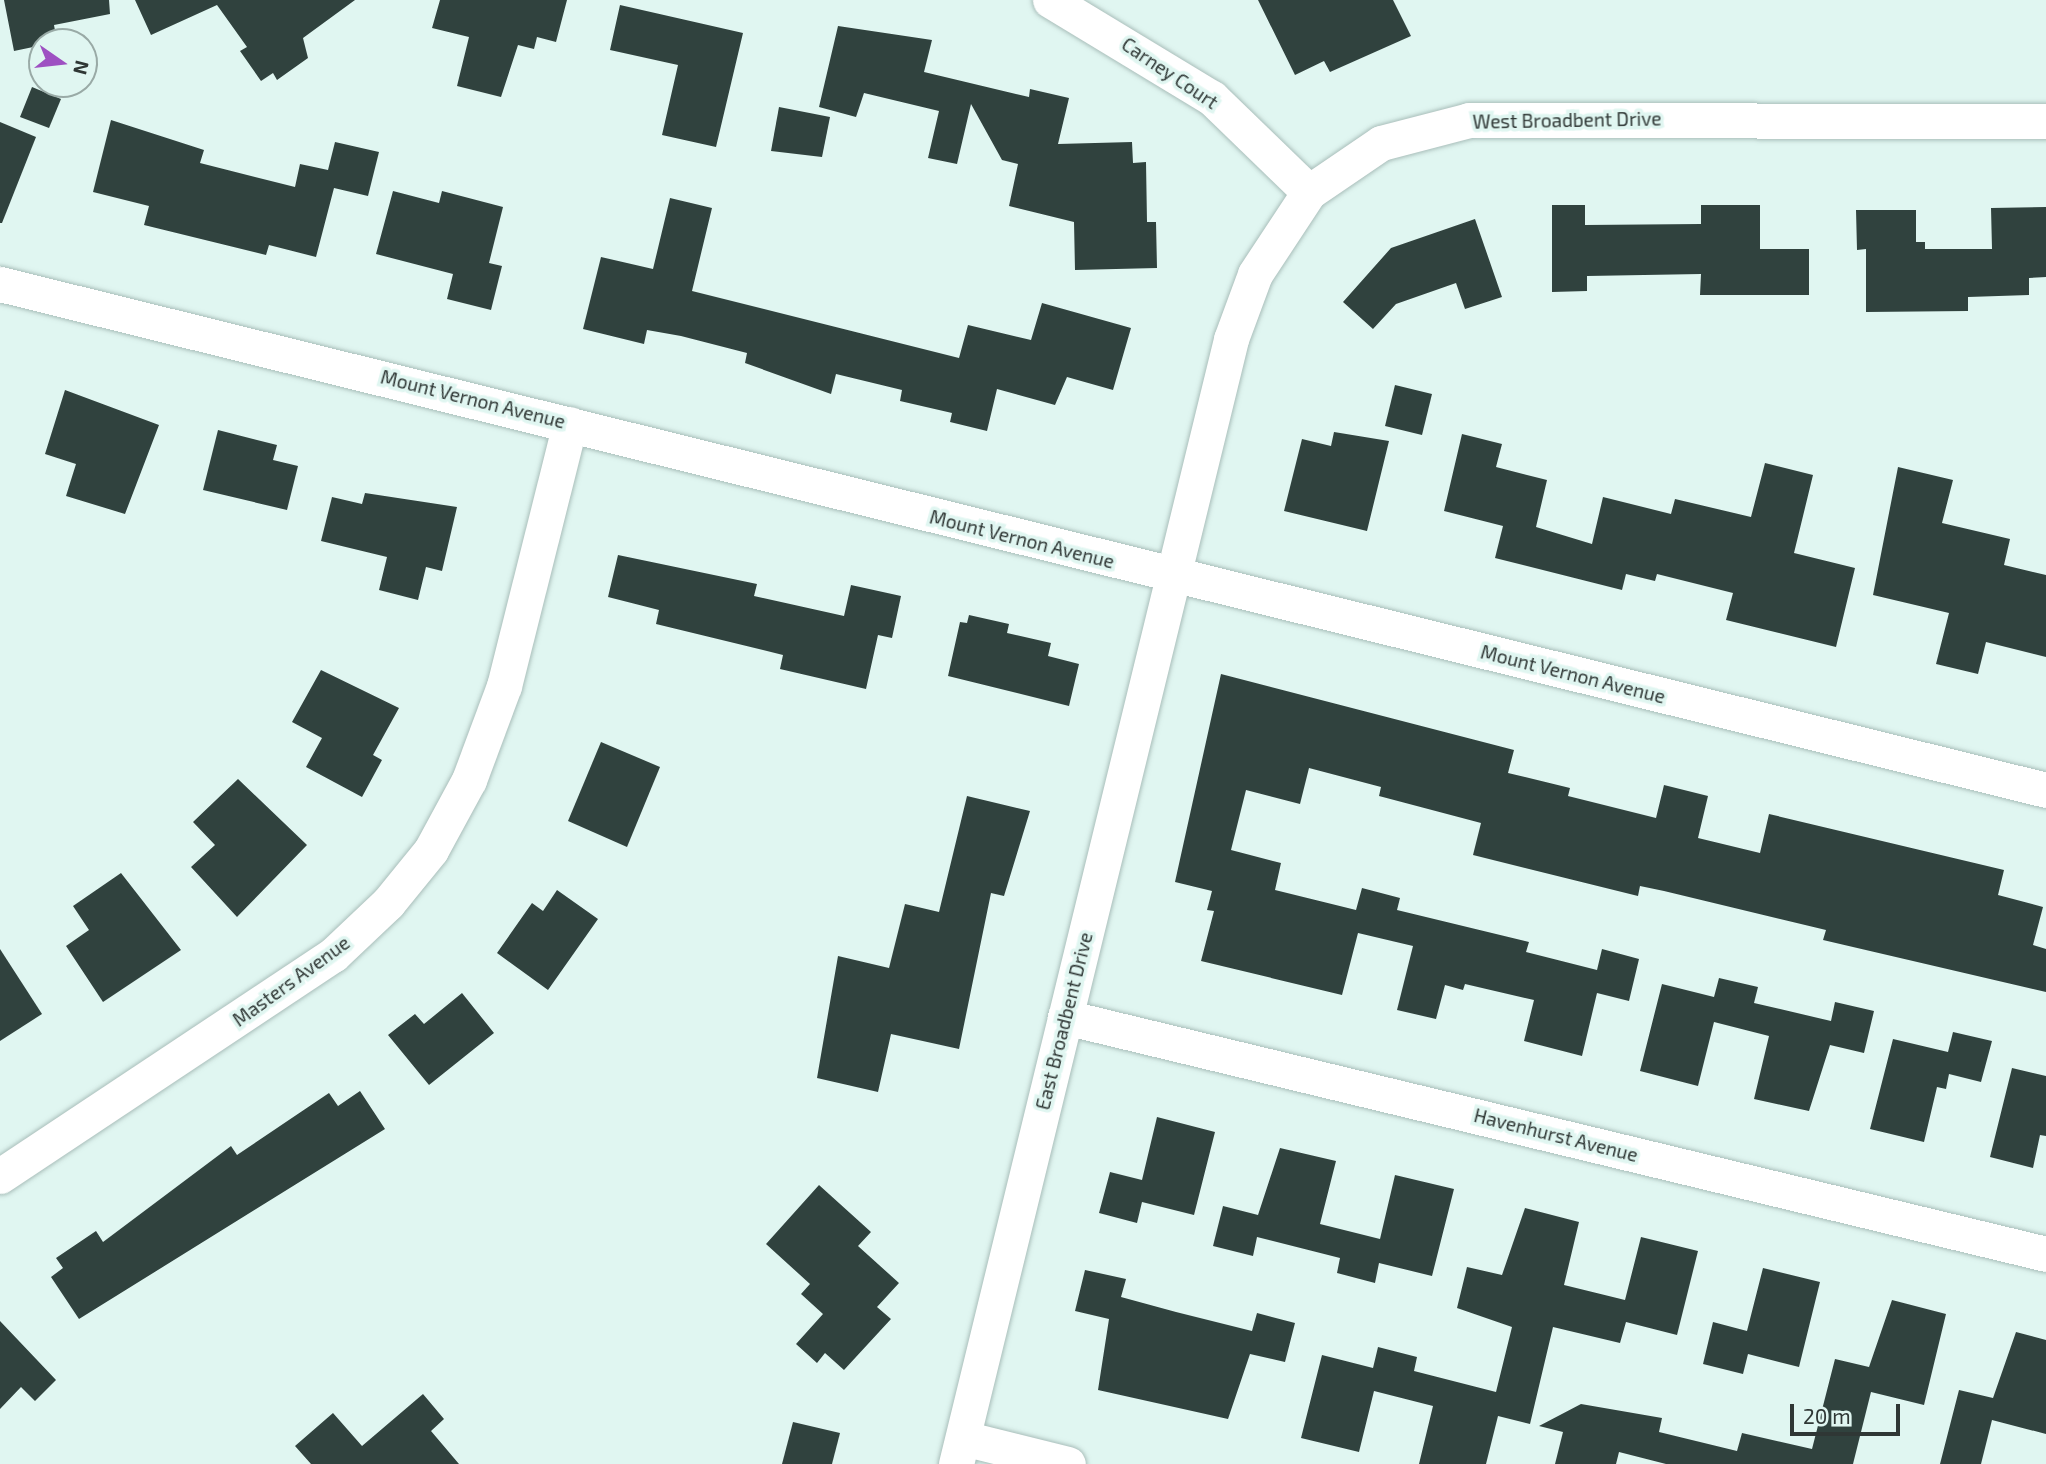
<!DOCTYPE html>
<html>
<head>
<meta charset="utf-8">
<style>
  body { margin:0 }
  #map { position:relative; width:2046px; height:1464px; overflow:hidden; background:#e0f6f1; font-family:"Exo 2",sans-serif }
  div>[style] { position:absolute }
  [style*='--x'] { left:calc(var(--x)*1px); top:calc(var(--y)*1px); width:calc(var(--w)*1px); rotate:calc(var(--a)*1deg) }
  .building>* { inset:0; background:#30423e }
  .roads { filter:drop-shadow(0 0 2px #a9beba) drop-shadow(0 0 2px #a9beba) }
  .minor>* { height:35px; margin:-17.5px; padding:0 17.5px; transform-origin:17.5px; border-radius:17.5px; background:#fff }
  span { translate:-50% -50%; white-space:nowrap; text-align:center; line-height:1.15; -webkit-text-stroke:7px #e0f6f1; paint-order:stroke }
  .street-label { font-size:19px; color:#2f3735 }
  .north { position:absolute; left:28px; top:28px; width:70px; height:70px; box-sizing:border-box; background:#e0f6f1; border:2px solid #99aaa6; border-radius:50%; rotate:104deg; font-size:19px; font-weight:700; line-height:28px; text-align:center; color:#2f3735 }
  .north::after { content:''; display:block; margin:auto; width:24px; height:32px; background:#9e50c2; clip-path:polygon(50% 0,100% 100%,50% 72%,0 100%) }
  .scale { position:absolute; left:1790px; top:1404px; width:110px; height:32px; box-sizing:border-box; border:4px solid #2f3735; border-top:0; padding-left:9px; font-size:21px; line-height:24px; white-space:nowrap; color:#2f3735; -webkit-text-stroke:5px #e0f6f1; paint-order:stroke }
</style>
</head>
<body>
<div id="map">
  <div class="building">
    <div style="clip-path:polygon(4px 0,109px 0,110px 14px,54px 25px,57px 42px,14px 51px)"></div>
    <div style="clip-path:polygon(135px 0,355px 0,303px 38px,308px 58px,277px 80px,273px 73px,261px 81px,240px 51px,247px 47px,217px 5px,151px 35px)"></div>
    <div style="clip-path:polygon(440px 0,567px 0,556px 42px,537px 37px,534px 49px,518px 45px,501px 97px,457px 86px,469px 37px,432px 28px)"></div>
    <div style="clip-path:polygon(1258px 0,1393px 0,1411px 36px,1330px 72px,1324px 61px,1295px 75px)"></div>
    <div style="clip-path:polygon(620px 5px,743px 33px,716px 147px,662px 135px,678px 65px,610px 50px)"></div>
    <div style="clip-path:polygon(838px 26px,932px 40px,924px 72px,1029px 97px,1030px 89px,1069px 98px,1058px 144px,1132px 142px,1133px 163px,1146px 162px,1147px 222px,1156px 222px,1157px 268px,1075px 270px,1074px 222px,1009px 206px,1018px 164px,1002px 160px,971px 104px,957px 164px,928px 158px,939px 111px,864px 93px,856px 117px,819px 107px)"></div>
    <div style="clip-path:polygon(32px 87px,61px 99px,49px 128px,20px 117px)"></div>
    <div style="clip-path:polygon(779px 107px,830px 117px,822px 157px,771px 151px)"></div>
    <div style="clip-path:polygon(111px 120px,204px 150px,200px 163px,295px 187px,300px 164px,328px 170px,335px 142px,379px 152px,368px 196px,334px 188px,316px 257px,269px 245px,266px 255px,144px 225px,149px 206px,93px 192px)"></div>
    <div style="clip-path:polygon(0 122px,36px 137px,2px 223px,0 223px)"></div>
    <div style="clip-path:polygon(393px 191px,439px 203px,442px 191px,503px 207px,489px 263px,502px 266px,491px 310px,447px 299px,453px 274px,376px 254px)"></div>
    <div style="clip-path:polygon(670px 198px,712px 208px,692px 291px,959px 358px,968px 325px,1031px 340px,1042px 303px,1131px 328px,1113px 390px,1067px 377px,1055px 405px,997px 389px,987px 431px,950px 422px,952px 413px,900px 401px,902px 390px,836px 374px,831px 394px,745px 363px,747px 353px,681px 336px,647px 330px,644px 344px,583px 329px,601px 257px,653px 269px)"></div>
    <div style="clip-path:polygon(1552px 205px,1585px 205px,1585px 225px,1701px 224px,1701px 205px,1760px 205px,1760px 249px,1809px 249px,1809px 295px,1700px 295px,1701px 274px,1587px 276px,1587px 291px,1552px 292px)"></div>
    <div style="clip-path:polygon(2046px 207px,2046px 277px,2029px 278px,2029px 295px,1968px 297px,1968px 311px,1866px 312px,1866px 249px,1857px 250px,1856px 210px,1916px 210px,1916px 242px,1925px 242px,1925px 249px,1992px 249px,1991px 208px)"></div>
    <div style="clip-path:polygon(1475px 219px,1502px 297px,1465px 309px,1456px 283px,1396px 304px,1373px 329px,1343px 302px,1391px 248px)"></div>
    <div style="clip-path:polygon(1395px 385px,1432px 394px,1422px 435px,1385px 426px)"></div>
    <div style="clip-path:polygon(65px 390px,159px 425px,125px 514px,66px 496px,76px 464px,45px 454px)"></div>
    <div style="clip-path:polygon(218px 430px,277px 445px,273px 460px,298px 466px,287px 510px,203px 490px)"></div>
    <div style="clip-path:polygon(1334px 432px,1389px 441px,1367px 531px,1284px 511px,1302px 439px,1331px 446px)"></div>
    <div style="clip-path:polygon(1462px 434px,1502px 444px,1496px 467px,1547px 480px,1536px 527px,1592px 544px,1603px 497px,1671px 514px,1675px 499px,1751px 517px,1765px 463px,1813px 475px,1794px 553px,1855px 568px,1836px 647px,1726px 620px,1733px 593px,1657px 574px,1655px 581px,1626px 574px,1622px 590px,1495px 558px,1503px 526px,1444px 511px)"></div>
    <div style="clip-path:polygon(1898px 467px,1953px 480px,1942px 523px,2010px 539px,2004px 565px,2046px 575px,2046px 657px,1986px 642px,1978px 674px,1936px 664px,1949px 613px,1873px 595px)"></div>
    <div style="clip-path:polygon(365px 493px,457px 507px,442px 571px,426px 567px,418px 600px,379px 590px,387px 557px,321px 541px,332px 497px,362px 504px)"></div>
    <div style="clip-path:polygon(618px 555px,757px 584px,754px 596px,844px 616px,851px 585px,901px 596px,892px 638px,878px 635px,866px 689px,780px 669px,783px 655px,656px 624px,659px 610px,608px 597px)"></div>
    <div style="clip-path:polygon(969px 615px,1009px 624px,1007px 633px,1051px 643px,1048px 656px,1079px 664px,1069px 706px,948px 676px,960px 622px,967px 623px)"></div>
    <div style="clip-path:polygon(321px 670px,399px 708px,373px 755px,382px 760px,362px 797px,306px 767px,322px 738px,292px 722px)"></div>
    <div style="clip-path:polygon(1221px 674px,1514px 750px,1508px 773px,1570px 788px,1568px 796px,1656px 818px,1664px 785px,1708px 796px,1698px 838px,1760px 853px,1769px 814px,2004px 870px,1998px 895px,2043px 907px,2033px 945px,2046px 949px,2046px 992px,1823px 940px,1826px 930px,1664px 891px,1640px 886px,1638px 896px,1473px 855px,1481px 823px,1379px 796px,1381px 787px,1309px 768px,1300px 804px,1246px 790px,1231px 850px,1281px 863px,1275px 890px,1356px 910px,1362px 888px,1400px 898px,1397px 910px,1529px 942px,1526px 952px,1597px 970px,1602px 949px,1639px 959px,1629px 1001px,1597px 993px,1582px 1056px,1524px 1041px,1534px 1000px,1465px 984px,1463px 990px,1445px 985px,1436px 1019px,1397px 1010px,1413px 946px,1358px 933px,1342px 995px,1201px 961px,1214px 911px,1207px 910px,1212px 891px,1175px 882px)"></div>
    <div style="clip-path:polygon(601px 742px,660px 767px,627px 847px,568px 821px)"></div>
    <div style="clip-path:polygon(238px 779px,307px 845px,237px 917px,191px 867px,215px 845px,193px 822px)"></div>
    <div style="clip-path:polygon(967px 796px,1030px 811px,1004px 896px,991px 893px,959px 1049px,891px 1034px,878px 1092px,817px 1078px,838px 956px,889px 968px,905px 904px,939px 912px)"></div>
    <div style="clip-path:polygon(121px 873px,181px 950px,103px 1002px,66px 946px,89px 930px,73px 906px)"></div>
    <div style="clip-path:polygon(557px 890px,598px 919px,548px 990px,497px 953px,532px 903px,543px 911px)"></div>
    <div style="clip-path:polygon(0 949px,42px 1014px,0 1041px)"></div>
    <div style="clip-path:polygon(1719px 978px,1758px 987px,1754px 1003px,1831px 1021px,1835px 1002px,1874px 1011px,1864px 1053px,1830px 1045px,1809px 1111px,1754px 1099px,1769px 1036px,1714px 1022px,1698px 1086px,1640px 1071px,1662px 984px,1714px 997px)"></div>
    <div style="clip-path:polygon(462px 993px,494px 1033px,429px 1085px,388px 1035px,415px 1014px,424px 1024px)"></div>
    <div style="clip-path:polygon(1953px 1032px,1992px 1041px,1981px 1082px,1949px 1074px,1946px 1089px,1937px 1087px,1924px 1142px,1870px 1129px,1893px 1039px,1948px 1052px)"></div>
    <div style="clip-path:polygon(2012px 1068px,2046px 1076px,2046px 1136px,2040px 1135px,2033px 1168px,1990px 1157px)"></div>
    <div style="clip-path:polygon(360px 1091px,385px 1129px,79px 1319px,51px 1277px,63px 1268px,56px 1258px,96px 1231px,103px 1242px,231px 1146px,237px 1155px,329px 1093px,338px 1106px)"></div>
    <div style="clip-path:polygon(1157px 1117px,1215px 1132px,1194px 1215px,1142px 1202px,1137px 1223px,1099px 1213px,1110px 1172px,1142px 1180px)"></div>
    <div style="clip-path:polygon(1280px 1148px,1336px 1161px,1320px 1224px,1380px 1239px,1395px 1175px,1454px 1189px,1432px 1276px,1379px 1263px,1375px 1283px,1337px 1273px,1340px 1258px,1257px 1237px,1253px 1256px,1213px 1246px,1223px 1206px,1258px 1215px)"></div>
    <div style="clip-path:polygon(819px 1185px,871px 1232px,858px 1246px,899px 1283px,877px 1307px,891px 1319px,844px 1370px,825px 1353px,817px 1363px,796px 1344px,823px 1314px,801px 1294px,810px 1284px,766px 1244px)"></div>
    <div style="clip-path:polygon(1525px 1208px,1579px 1222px,1564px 1285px,1625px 1300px,1641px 1237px,1698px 1251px,1677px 1335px,1626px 1322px,1620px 1343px,1553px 1327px,1530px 1424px,1498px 1416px,1486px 1464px,1419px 1464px,1433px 1406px,1374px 1391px,1359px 1452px,1301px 1438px,1322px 1355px,1373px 1368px,1378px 1347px,1417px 1357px,1414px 1371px,1496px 1392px,1512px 1327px,1457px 1308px,1467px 1267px,1502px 1275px)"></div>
    <div style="clip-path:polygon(1763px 1268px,1820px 1282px,1799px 1367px,1748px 1354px,1743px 1374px,1703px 1364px,1713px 1322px,1747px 1331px)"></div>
    <div style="clip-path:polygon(1085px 1270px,1126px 1279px,1121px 1297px,1176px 1312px,1252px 1331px,1257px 1313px,1295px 1323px,1285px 1362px,1250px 1354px,1228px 1419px,1098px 1390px,1109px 1319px,1075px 1311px)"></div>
    <div style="clip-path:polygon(1892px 1300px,1946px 1314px,1924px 1405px,1871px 1392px,1853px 1464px,1666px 1464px,1619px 1452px,1616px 1464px,1555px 1464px,1563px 1432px,1539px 1426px,1581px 1404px,1662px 1418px,1659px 1432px,1737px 1451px,1742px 1433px,1812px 1449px,1835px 1359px,1869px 1367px)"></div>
    <div style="clip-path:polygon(0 1321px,56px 1380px,35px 1401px,21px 1387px,0 1409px)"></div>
    <div style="clip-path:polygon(2016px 1332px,2046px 1340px,2046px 1434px,1992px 1420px,1981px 1464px,1940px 1464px,1959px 1390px,1993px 1398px)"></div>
    <div style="clip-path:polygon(423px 1394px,444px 1419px,431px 1431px,459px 1464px,311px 1464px,295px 1446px,333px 1413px,362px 1446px)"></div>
    <div style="clip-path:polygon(793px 1422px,840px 1433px,832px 1464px,782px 1464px)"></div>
  </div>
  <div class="roads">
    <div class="minor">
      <div style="--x:1050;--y:0;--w:189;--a:31.2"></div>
      <div style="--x:1212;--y:98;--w:135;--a:44.1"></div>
      <div style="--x:0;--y:284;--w:2108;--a:13.89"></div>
      <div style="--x:1065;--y:1017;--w:1009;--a:13.58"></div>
      <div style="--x:0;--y:1176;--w:400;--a:-33.6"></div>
      <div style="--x:333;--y:955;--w:76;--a:-43.4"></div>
      <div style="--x:388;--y:903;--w:68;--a:-50.9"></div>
      <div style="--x:431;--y:850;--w:80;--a:-61.5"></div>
      <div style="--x:469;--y:780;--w:100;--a:-69.6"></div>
      <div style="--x:504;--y:686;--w:270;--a:-75.9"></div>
      <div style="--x:963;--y:1438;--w:108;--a:13.9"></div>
      <div style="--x:956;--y:1464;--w:1158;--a:-76.26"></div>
      <div style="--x:1231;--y:339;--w:69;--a:-69.7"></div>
      <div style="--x:1255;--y:274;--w:98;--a:-56.6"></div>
      <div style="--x:1309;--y:192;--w:87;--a:-34.2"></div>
      <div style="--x:1381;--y:143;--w:91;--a:-14.6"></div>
      <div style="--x:1469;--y:120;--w:577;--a:0.1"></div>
    </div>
  </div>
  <div class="street-label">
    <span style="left:1170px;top:73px;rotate:34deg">Carney Court</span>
    <span style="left:1567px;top:120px;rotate:-1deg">West Broadbent Drive</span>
    <span style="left:473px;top:399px;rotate:14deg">Mount Vernon Avenue</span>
    <span style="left:1022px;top:539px;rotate:14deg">Mount Vernon Avenue</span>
    <span style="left:1573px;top:674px;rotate:14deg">Mount Vernon Avenue</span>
    <span style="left:291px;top:981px;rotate:-36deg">Masters Avenue</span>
    <span style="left:1064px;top:1021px;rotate:-76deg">East Broadbent Drive</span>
    <span style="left:1556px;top:1135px;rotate:14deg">Havenhurst Avenue</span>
  </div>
  <div class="north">N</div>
  <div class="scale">20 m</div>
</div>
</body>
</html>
